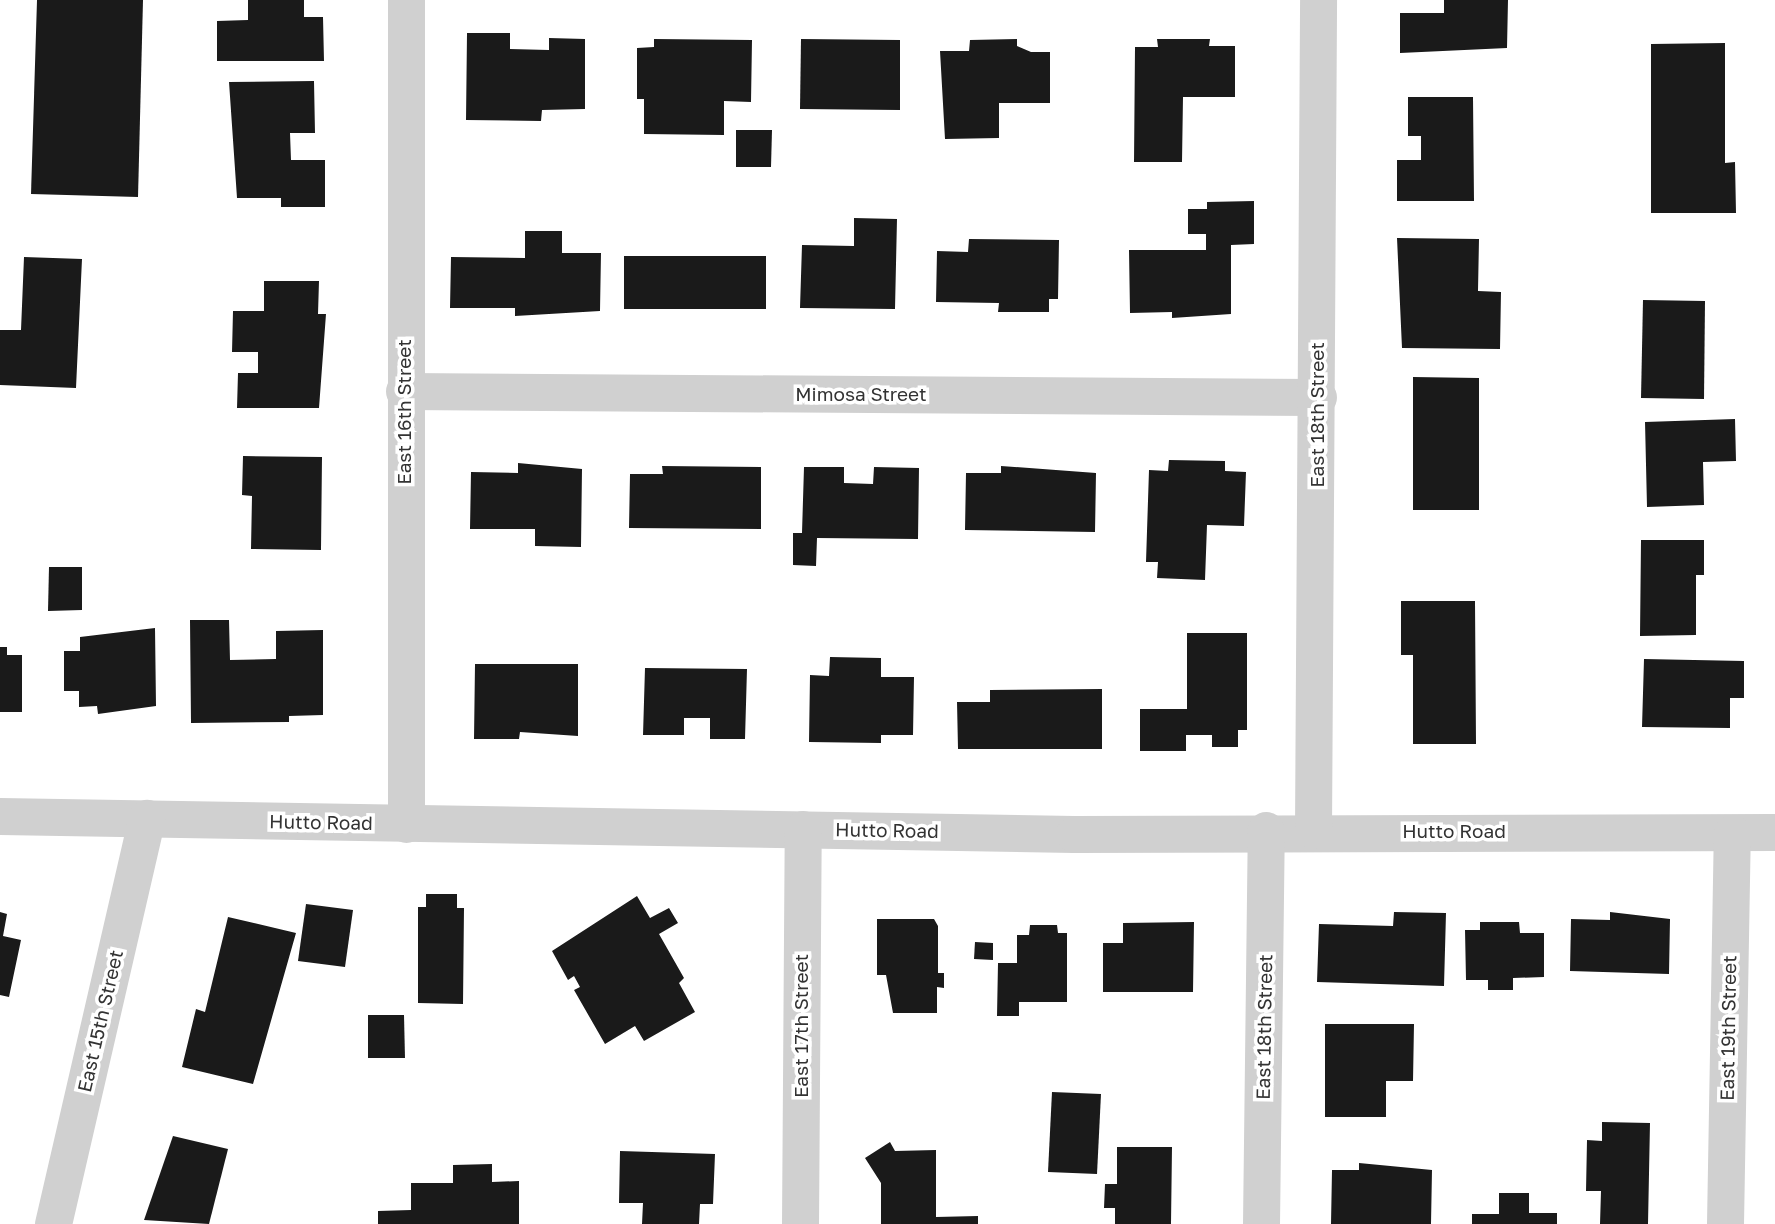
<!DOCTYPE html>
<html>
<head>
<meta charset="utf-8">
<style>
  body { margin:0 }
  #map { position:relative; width:1775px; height:1224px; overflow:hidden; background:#fff; font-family:"Golos Text",sans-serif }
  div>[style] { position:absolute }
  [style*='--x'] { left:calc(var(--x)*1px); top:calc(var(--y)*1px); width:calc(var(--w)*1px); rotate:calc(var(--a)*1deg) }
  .building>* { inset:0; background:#1a1a1a }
  .street>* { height:37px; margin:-18.5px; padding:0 18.5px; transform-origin:18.5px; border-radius:18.5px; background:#d0d0d0 }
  span { translate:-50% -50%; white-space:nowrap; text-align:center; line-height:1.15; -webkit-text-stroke:7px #fff; paint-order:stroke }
  .street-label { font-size:19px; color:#333 }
</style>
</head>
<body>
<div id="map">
  <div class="building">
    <div style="clip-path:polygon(37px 0,143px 0,138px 197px,31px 194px)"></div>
    <div style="clip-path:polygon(248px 0,304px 0,304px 17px,323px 17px,324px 61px,217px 61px,217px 21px,248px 20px)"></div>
    <div style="clip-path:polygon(1444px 0,1508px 0,1507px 48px,1400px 53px,1400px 13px,1444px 13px)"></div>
    <div style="clip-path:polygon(467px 33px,510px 33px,510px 49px,549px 50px,549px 38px,585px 39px,585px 109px,542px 110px,541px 121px,466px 120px)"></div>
    <div style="clip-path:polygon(654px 39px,752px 40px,751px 102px,724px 101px,724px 135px,644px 134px,644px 99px,637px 99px,637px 48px,654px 47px)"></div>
    <div style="clip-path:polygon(801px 39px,900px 40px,900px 110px,800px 109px)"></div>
    <div style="clip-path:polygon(1017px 39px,1017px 46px,1031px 52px,1050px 52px,1050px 103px,999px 103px,999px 138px,945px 139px,940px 51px,969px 51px,970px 40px)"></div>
    <div style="clip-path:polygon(1157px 39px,1210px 39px,1209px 46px,1235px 46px,1235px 97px,1183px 97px,1182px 162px,1134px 162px,1135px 47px,1158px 47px)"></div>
    <div style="clip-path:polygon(1725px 43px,1725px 163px,1735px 162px,1736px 213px,1651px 213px,1651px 44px)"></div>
    <div style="clip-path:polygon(314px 81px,315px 133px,290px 133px,291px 160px,325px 160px,325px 207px,281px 207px,281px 198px,237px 198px,229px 82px)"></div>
    <div style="clip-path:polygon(1408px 97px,1473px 97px,1474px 201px,1397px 201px,1397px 160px,1421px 160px,1421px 136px,1408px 136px)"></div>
    <div style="clip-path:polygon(736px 130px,772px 130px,771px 167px,736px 167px)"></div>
    <div style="clip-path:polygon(1254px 201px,1254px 244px,1231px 245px,1231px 314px,1172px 318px,1172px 312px,1130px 313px,1129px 250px,1206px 250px,1206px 234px,1188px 234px,1188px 209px,1207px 209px,1207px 202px)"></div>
    <div style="clip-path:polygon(854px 218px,897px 219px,895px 309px,800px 308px,802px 245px,854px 246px)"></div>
    <div style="clip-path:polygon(525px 231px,562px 231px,562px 253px,601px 253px,600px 311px,515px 316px,515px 308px,450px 308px,451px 257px,525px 258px)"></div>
    <div style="clip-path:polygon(1397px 238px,1479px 239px,1478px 291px,1501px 292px,1500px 349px,1402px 348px)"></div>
    <div style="clip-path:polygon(969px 239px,1059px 240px,1058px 299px,1049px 299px,1049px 312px,998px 312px,999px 303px,936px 302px,937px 251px,968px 252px)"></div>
    <div style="clip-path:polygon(624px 256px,766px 256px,766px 309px,624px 309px)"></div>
    <div style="clip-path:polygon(24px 257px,82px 259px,76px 388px,0 385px,0 330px,21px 330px)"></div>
    <div style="clip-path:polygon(264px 281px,319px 281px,318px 314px,326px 314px,319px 408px,237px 408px,238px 373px,258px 373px,258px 352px,232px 352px,233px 311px,264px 311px)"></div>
    <div style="clip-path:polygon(1643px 300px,1705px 301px,1704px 399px,1641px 398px)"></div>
    <div style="clip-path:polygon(1413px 377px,1479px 378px,1479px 510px,1413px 510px)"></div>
    <div style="clip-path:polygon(1735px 419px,1736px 461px,1703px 462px,1704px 505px,1647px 507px,1645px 422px)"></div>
    <div style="clip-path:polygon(243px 456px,322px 457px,321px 550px,251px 549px,252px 496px,242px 495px)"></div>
    <div style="clip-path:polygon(1169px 460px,1225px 461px,1225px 471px,1246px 472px,1244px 526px,1207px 525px,1205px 580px,1157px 578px,1158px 562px,1146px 562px,1149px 470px,1168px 471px)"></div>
    <div style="clip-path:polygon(518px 463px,582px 469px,581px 547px,535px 546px,535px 529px,470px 529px,471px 472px,518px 473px)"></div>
    <div style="clip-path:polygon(662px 466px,761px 467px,761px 529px,629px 528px,630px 474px,663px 474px)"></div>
    <div style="clip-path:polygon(1001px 466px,1096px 473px,1095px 532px,965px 530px,966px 473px,1001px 473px)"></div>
    <div style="clip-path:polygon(804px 467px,844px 467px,844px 483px,873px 484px,874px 467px,919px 468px,918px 539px,817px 538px,816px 566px,793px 565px,793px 533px,802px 533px)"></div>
    <div style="clip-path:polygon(1641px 540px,1704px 540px,1704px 575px,1696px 575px,1696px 635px,1640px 636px)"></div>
    <div style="clip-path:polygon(49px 567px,82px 567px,82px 610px,48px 611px)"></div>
    <div style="clip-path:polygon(1401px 601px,1475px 601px,1476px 744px,1413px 744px,1413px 655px,1401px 655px)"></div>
    <div style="clip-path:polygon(190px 620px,229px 620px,230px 660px,276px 659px,276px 631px,323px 630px,323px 715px,289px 716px,289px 722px,191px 723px)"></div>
    <div style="clip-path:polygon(155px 628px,156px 706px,98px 714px,97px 706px,79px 707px,79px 691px,64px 691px,64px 651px,80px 651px,80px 637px)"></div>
    <div style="clip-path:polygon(1187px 633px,1247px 633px,1247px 730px,1238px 730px,1238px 747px,1212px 747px,1212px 735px,1186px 735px,1186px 751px,1140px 751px,1140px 709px,1187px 709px)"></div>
    <div style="clip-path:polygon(0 647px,7px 647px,7px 655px,22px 655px,22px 712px,0 712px)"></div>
    <div style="clip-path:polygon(830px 657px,881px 658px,881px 677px,914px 677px,913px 735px,881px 735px,881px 743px,809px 742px,810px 675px,829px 676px)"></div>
    <div style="clip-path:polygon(1644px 659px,1744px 661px,1744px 698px,1730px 698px,1730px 728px,1642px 727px)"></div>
    <div style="clip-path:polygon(475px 664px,578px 664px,578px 736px,520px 732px,519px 739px,474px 739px)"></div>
    <div style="clip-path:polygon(645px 668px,747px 669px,745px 739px,710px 739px,710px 718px,684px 718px,684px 735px,643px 735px)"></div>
    <div style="clip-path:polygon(1102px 689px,1102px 749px,958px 749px,957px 702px,990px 702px,990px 690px)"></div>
    <div style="clip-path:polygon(426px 894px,457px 894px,457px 908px,464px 908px,463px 1004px,418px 1003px,418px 907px,426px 907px)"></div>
    <div style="clip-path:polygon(637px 896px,650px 918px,669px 908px,678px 923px,659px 934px,684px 978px,679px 983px,695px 1012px,644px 1041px,635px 1026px,605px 1044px,574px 990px,580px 987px,574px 976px,568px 980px,552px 951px)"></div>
    <div style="clip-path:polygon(306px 904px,353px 910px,345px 967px,298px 961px)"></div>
    <div style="clip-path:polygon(0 912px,7px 914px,3px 936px,21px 940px,9px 997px,0 995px)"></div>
    <div style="clip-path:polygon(1394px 912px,1446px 913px,1444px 986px,1317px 982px,1319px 924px,1393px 926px)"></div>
    <div style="clip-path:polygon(1610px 912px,1670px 919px,1669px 974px,1570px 971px,1571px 919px,1610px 920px)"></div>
    <div style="clip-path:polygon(228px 917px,296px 933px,253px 1084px,182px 1067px,196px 1009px,205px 1012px)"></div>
    <div style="clip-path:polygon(877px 919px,934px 919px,938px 926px,938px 973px,944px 973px,944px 988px,937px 987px,937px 1013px,893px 1013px,886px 975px,877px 975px)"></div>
    <div style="clip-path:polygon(1194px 922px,1193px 992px,1103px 992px,1103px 943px,1123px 943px,1123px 923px)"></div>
    <div style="clip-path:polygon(1480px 922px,1519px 922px,1520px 933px,1544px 933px,1544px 977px,1513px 978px,1513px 990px,1488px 990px,1488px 980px,1466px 980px,1465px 930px,1480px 930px)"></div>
    <div style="clip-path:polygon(1030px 925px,1057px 925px,1058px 933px,1067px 933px,1067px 1002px,1019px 1002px,1019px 1016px,997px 1016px,998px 963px,1017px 963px,1017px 935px,1029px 935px)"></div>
    <div style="clip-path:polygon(975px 942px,993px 943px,993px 960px,974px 959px)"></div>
    <div style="clip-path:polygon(368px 1015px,404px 1015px,405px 1058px,368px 1058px)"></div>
    <div style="clip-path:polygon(1325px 1024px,1414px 1024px,1413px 1081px,1386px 1081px,1386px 1117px,1325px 1117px)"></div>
    <div style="clip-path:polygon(1052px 1092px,1101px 1094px,1097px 1174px,1048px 1172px)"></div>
    <div style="clip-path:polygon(1602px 1122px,1650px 1123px,1648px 1224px,1600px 1224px,1601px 1191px,1586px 1191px,1587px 1140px,1602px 1141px)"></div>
    <div style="clip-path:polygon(173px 1136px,228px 1149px,209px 1224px,144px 1220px)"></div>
    <div style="clip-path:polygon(890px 1142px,895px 1151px,936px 1150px,936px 1217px,978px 1216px,978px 1224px,881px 1224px,881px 1183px,865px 1158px)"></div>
    <div style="clip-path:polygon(1117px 1147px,1172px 1147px,1171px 1224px,1115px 1224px,1115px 1208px,1104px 1208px,1105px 1184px,1117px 1184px)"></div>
    <div style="clip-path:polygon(620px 1151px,715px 1154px,713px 1204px,700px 1204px,699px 1224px,642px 1224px,643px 1203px,619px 1203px)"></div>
    <div style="clip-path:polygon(1359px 1163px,1432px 1170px,1431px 1224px,1331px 1224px,1332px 1170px,1359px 1170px)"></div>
    <div style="clip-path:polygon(492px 1164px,492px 1182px,519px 1181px,519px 1224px,378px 1224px,378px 1211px,411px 1210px,411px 1183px,453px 1183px,453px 1165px)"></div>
    <div style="clip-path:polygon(1499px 1193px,1529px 1193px,1529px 1213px,1557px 1213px,1557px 1224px,1472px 1224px,1472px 1214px,1499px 1214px)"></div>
  </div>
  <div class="street">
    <div style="--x:404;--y:391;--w:914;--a:0.38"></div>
    <div style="--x:0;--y:816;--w:1074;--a:0.96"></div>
    <div style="--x:1074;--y:834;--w:701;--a:-0.16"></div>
    <div style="--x:406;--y:824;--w:824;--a:-90"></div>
    <div style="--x:1313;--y:830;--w:830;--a:-89.65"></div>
    <div style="--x:53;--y:1224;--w:417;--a:-77"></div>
    <div style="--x:800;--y:1224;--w:395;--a:-89.6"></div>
    <div style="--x:1261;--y:1224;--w:394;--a:-89.3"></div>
    <div style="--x:1725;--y:1224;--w:391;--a:-89"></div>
  </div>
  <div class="street-label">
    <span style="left:861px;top:394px">Mimosa Street</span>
    <span style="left:404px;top:412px;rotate:-90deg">East 16th Street</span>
    <span style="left:1317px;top:415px;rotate:-90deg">East 18th Street</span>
    <span style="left:321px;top:822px;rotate:1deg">Hutto Road</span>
    <span style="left:887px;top:830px;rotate:1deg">Hutto Road</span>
    <span style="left:1454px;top:831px">Hutto Road</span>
    <span style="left:100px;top:1021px;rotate:-77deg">East 15th Street</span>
    <span style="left:801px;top:1026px;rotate:-90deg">East 17th Street</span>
    <span style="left:1264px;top:1027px;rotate:-89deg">East 18th Street</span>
    <span style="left:1728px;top:1028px;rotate:-89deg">East 19th Street</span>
  </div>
</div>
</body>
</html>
